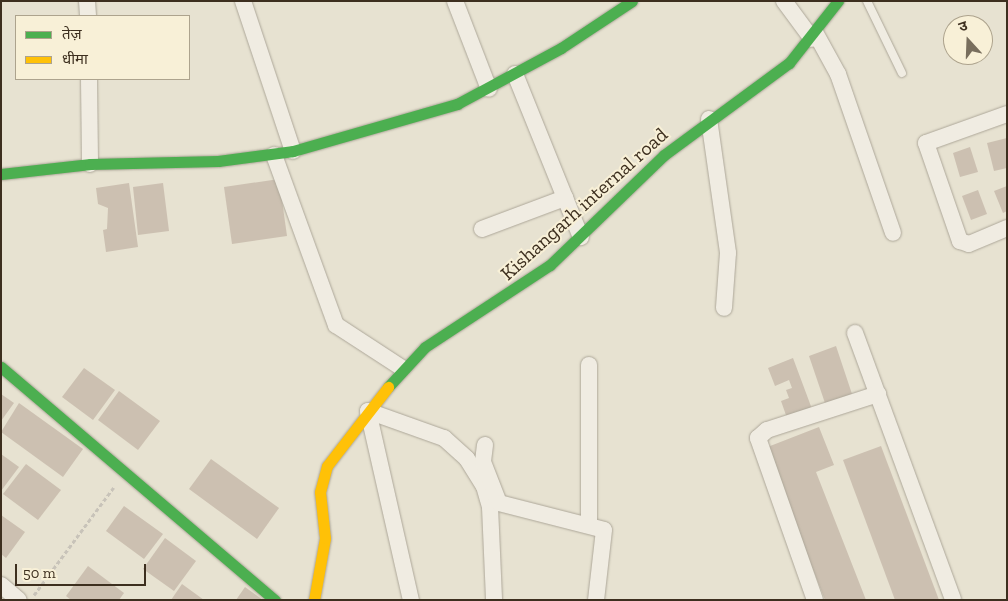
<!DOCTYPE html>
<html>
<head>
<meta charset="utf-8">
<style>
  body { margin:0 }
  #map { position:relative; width:1008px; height:601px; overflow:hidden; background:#e7e2d1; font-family:"Zilla Slab","Noto Sans Devanagari",serif }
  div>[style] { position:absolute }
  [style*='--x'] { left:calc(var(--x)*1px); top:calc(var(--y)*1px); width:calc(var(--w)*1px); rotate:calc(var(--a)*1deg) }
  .building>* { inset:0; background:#ccc0b1 }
  .path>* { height:3px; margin-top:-1.5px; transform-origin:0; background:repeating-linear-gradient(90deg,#c8c3b9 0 4px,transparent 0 6.5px) }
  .roads { filter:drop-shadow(0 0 1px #ada799) drop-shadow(0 0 1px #ada799) }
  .lane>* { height:8px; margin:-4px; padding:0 4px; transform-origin:4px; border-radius:4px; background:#f0ece2 }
  .street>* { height:16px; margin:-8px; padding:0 8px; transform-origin:8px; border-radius:8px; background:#f0ece2 }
  .fast>* { height:11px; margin:-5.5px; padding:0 5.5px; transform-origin:5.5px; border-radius:5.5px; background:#4caf50 }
  .slow>* { height:11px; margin:-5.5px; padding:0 5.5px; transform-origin:5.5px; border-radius:5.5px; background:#ffc107 }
  span { translate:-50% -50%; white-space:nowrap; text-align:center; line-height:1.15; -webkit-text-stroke:4px #f8f0d7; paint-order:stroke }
  .street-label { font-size:20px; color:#3d2f1f }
  .frame { position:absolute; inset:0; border:2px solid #3d2f1f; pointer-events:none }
  .legend { position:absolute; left:15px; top:15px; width:175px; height:65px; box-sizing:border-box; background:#f8f0d7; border:1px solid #ada38d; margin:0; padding:6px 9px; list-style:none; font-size:15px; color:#3d2f1f }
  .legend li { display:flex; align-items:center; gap:10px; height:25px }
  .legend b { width:25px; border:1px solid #ada38d }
  .north { position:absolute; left:943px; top:15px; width:50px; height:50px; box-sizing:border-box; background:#f8f0d7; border:1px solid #ada38d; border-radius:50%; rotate:340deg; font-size:14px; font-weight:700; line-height:20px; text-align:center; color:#3d2f1f }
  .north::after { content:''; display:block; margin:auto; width:18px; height:22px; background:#786e5d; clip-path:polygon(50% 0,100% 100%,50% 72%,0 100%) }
  .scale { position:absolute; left:15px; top:564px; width:131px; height:22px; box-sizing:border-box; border:2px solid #3d2f1f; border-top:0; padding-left:6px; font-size:15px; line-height:18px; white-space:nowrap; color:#3d2f1f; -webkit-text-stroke:4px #f8f0d7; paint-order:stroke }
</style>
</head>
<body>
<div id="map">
  <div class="building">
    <div style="clip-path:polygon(1007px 138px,1007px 168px,994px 171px,987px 143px)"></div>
    <div style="clip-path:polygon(970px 147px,978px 172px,960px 177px,953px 153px)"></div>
    <div style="clip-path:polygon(279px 179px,287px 236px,232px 244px,224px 187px)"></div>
    <div style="clip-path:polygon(129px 183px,138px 247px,106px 252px,103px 230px,107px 229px,108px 208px,98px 204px,96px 188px)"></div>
    <div style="clip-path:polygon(163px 183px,169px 231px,138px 235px,133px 187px)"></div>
    <div style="clip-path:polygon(1007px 186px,1007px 211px,1003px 213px,994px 191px)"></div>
    <div style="clip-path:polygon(978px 190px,987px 214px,971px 220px,962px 196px)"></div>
    <div style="clip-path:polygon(836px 346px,853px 397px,826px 406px,809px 356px)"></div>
    <div style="clip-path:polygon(793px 358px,812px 409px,787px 418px,781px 401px,789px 398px,786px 390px,792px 388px,789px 380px,775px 386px,768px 368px)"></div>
    <div style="clip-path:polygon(84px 368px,115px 390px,93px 420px,62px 397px)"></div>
    <div style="clip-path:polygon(119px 391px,160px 421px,138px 450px,98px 420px)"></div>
    <div style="clip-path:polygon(1px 394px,14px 403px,1px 421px)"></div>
    <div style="clip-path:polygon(19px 403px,83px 449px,63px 477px,1px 432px)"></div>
    <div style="clip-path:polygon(819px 427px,834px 465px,816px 472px,866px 600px,825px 600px,765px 448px)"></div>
    <div style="clip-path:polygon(881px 446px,939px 600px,895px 600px,843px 460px)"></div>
    <div style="clip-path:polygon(1px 454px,19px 467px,1px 491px)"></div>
    <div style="clip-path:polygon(211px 459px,279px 508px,257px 539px,189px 489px)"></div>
    <div style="clip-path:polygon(26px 464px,61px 490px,38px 520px,3px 494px)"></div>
    <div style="clip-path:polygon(124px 506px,163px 534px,144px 559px,106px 531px)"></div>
    <div style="clip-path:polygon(1px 515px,25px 532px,6px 558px,1px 554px)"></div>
    <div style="clip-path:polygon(165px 538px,196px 561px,174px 591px,143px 569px)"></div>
    <div style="clip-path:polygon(88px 566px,124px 593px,119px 600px,71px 600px,66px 596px)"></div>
    <div style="clip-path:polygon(182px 584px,204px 600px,171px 600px)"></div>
    <div style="clip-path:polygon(245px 587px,263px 600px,236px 600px)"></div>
  </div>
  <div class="path">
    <div style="--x:34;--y:595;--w:134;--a:-53.5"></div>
  </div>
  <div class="roads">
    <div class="lane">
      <div style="--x:867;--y:1;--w:80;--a:64.1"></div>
    </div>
    <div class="street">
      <div style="--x:87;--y:1;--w:15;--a:86"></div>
      <div style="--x:243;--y:1;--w:158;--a:71.6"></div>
      <div style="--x:455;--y:1;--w:94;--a:68.9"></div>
      <div style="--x:784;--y:1;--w:47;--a:53.6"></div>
      <div style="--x:816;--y:34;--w:46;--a:61.2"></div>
      <div style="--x:838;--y:74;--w:168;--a:70.9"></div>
      <div style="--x:515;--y:74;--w:176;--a:68"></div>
      <div style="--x:89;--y:79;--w:85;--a:89.3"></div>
      <div style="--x:1007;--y:114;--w:86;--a:160.3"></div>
      <div style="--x:926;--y:143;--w:104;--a:70.9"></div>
      <div style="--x:960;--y:241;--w:9;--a:18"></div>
      <div style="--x:969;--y:244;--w:41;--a:-22.8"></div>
      <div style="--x:709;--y:119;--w:135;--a:81.9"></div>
      <div style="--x:728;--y:253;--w:55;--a:94.2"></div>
      <div style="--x:274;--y:155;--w:181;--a:70"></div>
      <div style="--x:336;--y:325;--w:79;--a:33.1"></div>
      <div style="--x:482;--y:229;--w:89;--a:-20.5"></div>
      <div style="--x:855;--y:333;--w:284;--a:69.8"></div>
      <div style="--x:368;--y:411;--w:81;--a:19.6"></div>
      <div style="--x:444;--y:438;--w:31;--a:42"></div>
      <div style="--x:467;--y:459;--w:32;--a:58"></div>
      <div style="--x:484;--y:486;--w:22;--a:74"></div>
      <div style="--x:490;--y:507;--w:93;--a:87.5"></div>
      <div style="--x:368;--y:411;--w:194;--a:77.2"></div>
      <div style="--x:485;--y:445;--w:17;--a:97"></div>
      <div style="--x:483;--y:462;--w:44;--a:68.7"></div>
      <div style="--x:499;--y:503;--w:108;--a:14.4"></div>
      <div style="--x:604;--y:530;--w:70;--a:96.5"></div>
      <div style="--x:589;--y:524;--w:159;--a:-90"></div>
      <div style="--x:1;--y:585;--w:23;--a:40"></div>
      <div style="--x:815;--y:600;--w:172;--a:-109.4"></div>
      <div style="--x:758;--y:438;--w:12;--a:-42"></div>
      <div style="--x:767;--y:430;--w:117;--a:-18"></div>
    </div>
    <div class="fast">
      <div style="--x:1;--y:174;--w:90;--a:-6.4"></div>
      <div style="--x:90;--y:164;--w:128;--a:-1.3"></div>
      <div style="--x:218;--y:161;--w:76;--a:-7.6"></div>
      <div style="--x:293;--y:151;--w:171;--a:-16"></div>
      <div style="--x:457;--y:104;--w:118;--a:-28.3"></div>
      <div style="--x:561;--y:48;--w:85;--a:-33.5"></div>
      <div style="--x:1;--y:367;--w:360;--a:40.4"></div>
      <div style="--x:388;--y:387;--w:54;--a:-47.2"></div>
      <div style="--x:425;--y:347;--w:149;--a:-33.3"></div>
      <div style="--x:550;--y:265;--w:158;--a:-44"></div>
      <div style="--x:664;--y:155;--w:155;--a:-36.4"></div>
      <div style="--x:789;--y:63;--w:79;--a:-51.7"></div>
    </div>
    <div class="slow">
      <div style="--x:314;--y:600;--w:63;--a:-79.9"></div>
      <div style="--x:325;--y:538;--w:46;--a:-96.2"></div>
      <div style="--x:320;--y:492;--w:27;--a:-75"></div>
      <div style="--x:327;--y:466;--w:100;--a:-52.3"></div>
    </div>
  </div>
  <div class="street-label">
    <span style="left:584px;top:204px;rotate:-42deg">Kishangarh internal road</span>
  </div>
  <div class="frame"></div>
  <ul class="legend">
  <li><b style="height:6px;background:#4caf50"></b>तेज़</li>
  <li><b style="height:6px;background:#ffc107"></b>धीमा</li>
  </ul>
  <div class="north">उ</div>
  <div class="scale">50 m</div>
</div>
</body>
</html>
